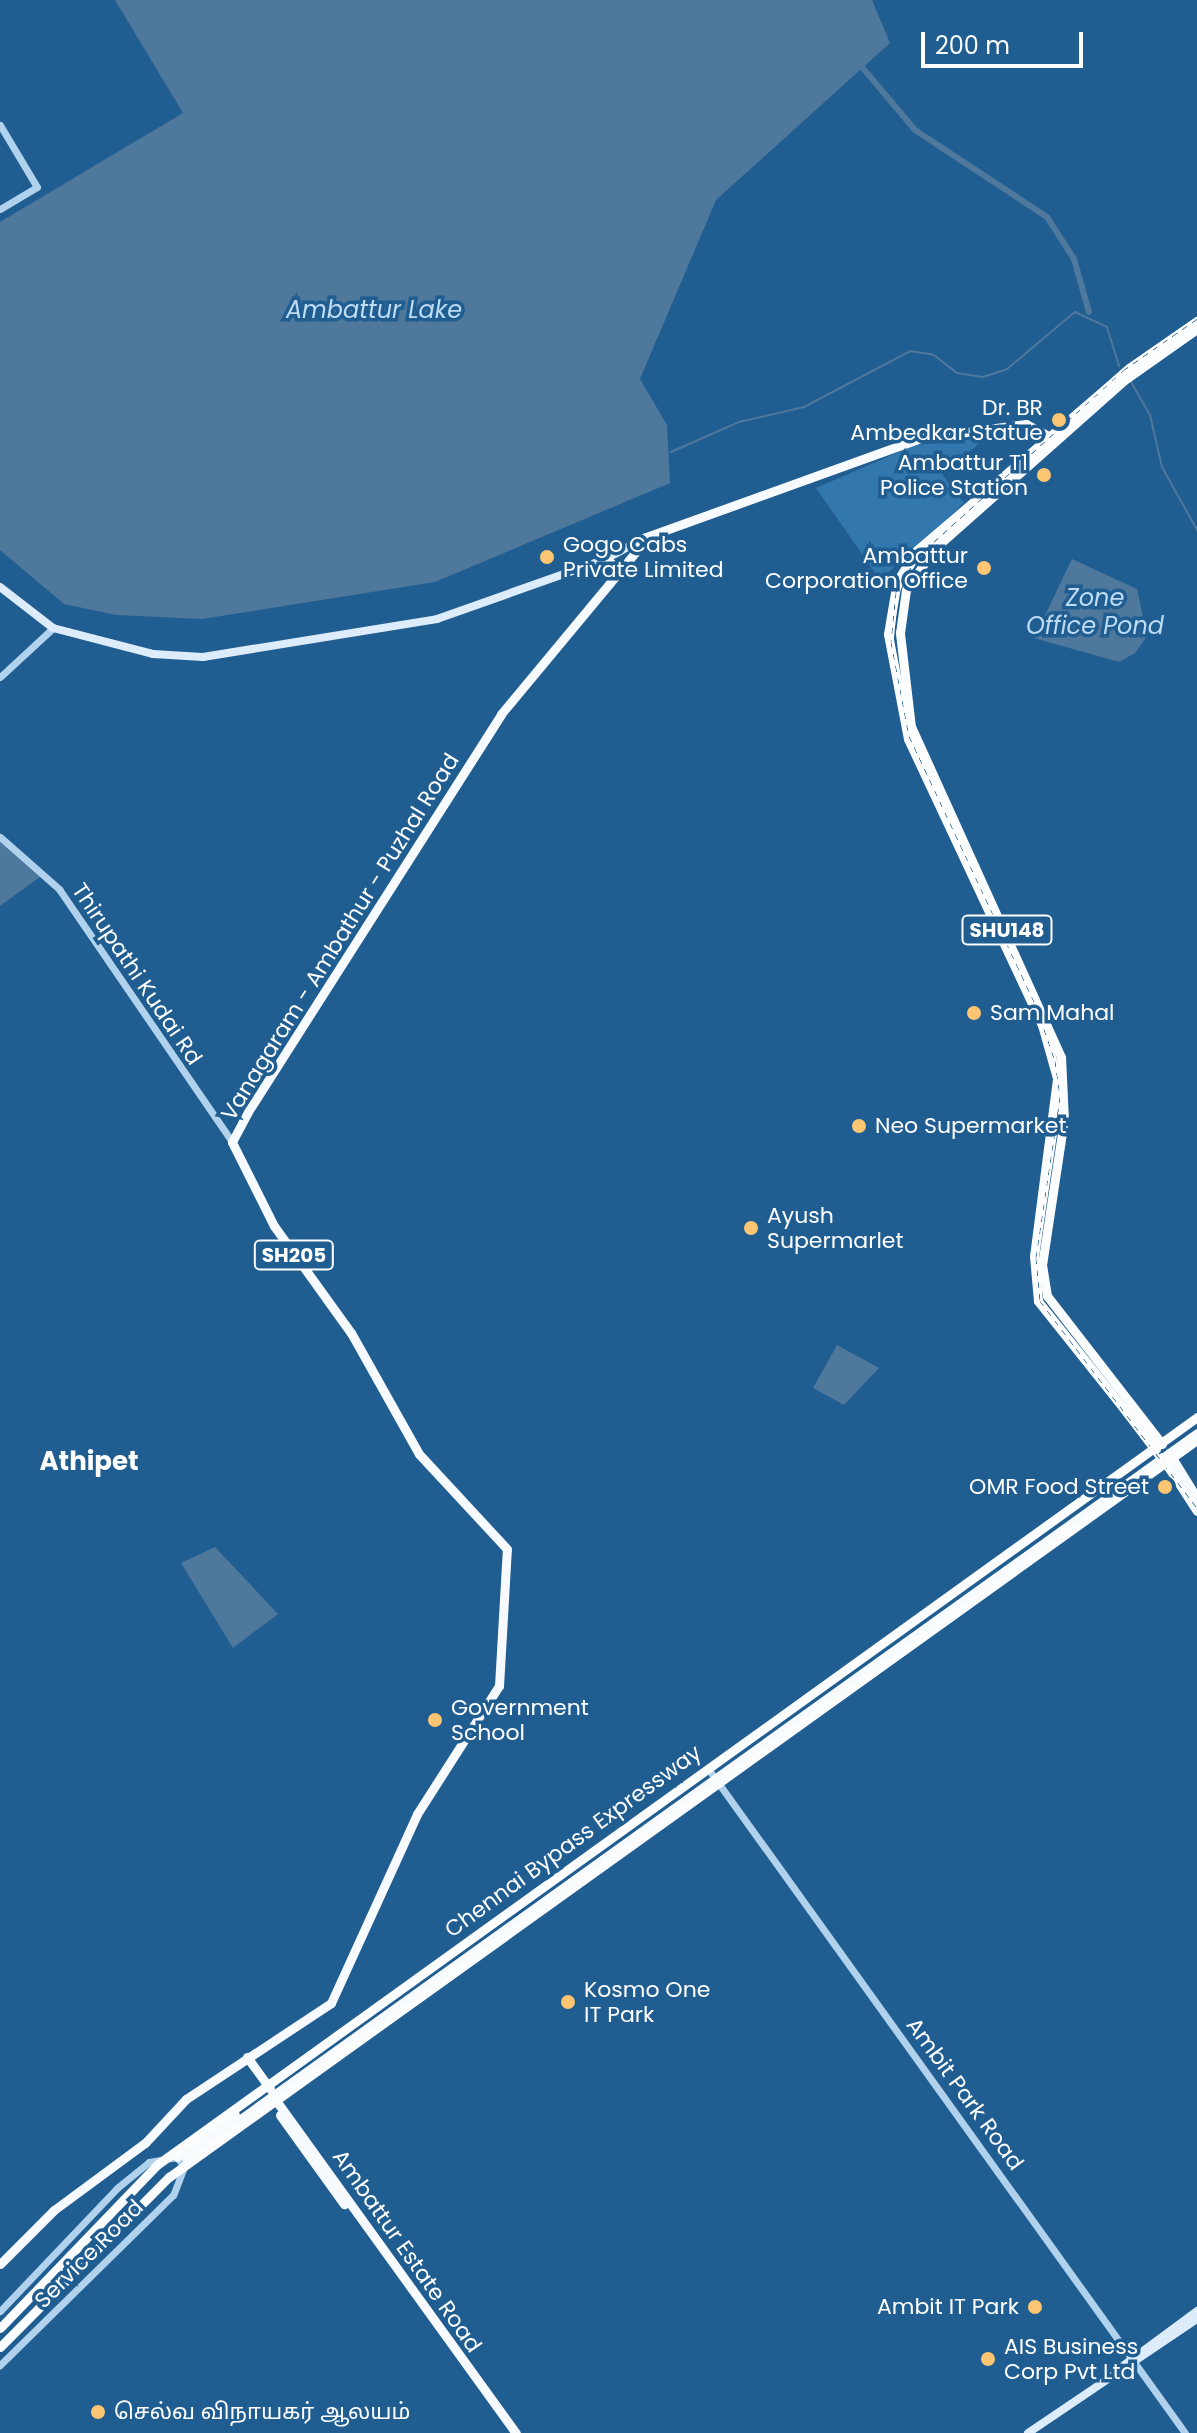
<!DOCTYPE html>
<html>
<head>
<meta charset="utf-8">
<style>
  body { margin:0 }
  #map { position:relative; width:1197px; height:2433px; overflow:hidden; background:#205d91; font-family:Poppins,"Noto Sans Tamil",sans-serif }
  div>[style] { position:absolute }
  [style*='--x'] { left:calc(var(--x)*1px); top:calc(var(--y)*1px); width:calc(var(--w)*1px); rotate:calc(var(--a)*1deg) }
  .green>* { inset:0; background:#3377af }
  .water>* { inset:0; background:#4f789d }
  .stream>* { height:2px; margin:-1px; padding:0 1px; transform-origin:1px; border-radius:1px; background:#4f789d }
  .canal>* { height:6px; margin:-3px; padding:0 3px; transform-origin:3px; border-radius:3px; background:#4f789d }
  .tertiary>* { height:7px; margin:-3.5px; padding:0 3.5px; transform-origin:3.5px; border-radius:3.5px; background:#b1d2ed }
  .secondary>* { height:8px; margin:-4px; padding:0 4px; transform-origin:4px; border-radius:4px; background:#ddecfa }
  .primary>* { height:9px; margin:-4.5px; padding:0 4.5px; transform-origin:4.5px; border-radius:4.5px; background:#f7fbff }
  .trunk>* { height:9px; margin:-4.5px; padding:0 4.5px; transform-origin:4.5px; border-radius:4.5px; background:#fbfdff }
  .rail>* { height:5px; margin-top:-2.5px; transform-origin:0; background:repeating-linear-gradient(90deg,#205d91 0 6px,#fff 0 12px); box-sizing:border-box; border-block:2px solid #fff }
  .trunk-bridge>* { height:9px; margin:-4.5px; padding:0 4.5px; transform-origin:4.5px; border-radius:4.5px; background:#fbfdff }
  .dots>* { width:22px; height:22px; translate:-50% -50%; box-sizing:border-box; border:4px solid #205d91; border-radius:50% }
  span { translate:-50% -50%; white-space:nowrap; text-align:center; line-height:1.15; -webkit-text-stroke:7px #205d91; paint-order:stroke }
  .shield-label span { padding:2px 6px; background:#205d91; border:2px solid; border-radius:6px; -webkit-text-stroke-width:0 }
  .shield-label { font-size:20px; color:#fff; font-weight:700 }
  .poi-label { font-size:22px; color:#fff }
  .right { translate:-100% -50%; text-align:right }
  .left { translate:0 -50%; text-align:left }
  .street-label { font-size:22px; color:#fff }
  .water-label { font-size:24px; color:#bddcf4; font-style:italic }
  .quarter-label { font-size:26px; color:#fff; font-weight:700 }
  .scale { position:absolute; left:921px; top:32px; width:162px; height:36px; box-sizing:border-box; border:4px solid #fff; border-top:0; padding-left:10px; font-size:24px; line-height:28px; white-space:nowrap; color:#fff; -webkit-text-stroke:6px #205d91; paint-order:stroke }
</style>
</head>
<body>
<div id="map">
  <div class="green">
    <div style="clip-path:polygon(986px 438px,942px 474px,964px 503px,880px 580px,816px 488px,915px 445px)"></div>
  </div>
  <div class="water">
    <div style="clip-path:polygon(115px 0,872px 0,890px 43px,716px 200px,640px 379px,667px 425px,670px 483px,435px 582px,202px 619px,116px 615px,64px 604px,0 550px,0 222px,183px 113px)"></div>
    <div style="clip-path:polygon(1072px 559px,1137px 589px,1147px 636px,1135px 653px,1119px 662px,1034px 638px)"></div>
    <div style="clip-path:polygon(0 842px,40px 877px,0 906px)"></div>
    <div style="clip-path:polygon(837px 1345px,879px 1368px,844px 1405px,813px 1388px)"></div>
    <div style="clip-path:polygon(215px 1547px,278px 1614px,233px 1648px,181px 1563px)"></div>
  </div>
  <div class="stream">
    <div style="--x:1130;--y:380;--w:40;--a:60.3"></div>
    <div style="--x:1150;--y:415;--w:53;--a:77"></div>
    <div style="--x:1162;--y:467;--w:72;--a:60.9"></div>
    <div style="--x:671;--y:452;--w:74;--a:-23.8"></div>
    <div style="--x:739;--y:422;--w:67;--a:-13"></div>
    <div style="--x:804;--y:407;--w:120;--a:-27.8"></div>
    <div style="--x:910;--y:351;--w:24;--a:9"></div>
    <div style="--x:934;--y:355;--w:29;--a:38"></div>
    <div style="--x:957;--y:373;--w:26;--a:9"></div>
    <div style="--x:983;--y:377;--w:25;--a:-18"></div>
    <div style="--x:1007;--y:369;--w:89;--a:-40"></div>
    <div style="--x:1075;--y:312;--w:35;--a:25"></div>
    <div style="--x:1107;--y:327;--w:41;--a:72.9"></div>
  </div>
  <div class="canal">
    <div style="--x:862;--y:67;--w:82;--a:49.9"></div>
    <div style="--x:915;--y:130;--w:158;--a:33.4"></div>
    <div style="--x:1047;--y:217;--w:50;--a:57.3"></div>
    <div style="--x:1074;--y:259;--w:55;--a:74.2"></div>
  </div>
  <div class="tertiary">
    <div style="--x:0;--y:125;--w:72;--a:59.2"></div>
    <div style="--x:37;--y:187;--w:43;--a:149.3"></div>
    <div style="--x:0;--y:677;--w:72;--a:-42.8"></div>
    <div style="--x:0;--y:837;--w:79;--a:41.4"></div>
    <div style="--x:59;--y:889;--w:306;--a:55.6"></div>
    <div style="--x:709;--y:1770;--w:816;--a:54.32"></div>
    <div style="--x:0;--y:2311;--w:170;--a:-46.4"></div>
    <div style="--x:117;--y:2188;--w:41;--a:-39.1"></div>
    <div style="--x:149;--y:2162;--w:28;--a:-10"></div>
    <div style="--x:177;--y:2157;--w:12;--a:55"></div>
    <div style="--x:184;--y:2167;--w:30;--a:111"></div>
    <div style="--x:173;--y:2195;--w:243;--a:135.5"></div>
  </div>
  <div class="secondary">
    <div style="--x:0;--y:587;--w:67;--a:37.7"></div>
    <div style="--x:53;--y:628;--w:103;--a:14.6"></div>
    <div style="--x:153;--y:654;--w:50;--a:3.4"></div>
    <div style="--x:203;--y:657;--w:237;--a:-9.2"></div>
    <div style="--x:437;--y:619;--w:179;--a:-19.5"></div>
    <div style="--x:606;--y:559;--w:46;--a:-28.8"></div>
    <div style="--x:1112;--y:2374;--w:106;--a:-36.5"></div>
    <div style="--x:1028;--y:2433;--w:204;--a:-34"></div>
  </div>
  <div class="primary">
    <div style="--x:606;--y:559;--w:18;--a:38"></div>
    <div style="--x:1169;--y:1453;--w:53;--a:58.1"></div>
    <div style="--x:1162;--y:1457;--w:64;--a:57.1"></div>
    <div style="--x:247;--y:2057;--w:39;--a:54"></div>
    <div style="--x:272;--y:2095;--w:417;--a:54.2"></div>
    <div style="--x:280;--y:2115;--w:110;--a:54.3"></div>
    <div style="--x:177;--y:2157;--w:72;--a:-36.6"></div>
    <div style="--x:186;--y:2158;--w:1244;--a:-35.64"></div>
    <div style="--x:0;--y:2264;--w:76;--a:-45"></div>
    <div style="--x:54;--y:2210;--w:113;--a:-36.4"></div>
    <div style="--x:145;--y:2143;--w:60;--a:-47"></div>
    <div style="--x:186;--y:2099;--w:174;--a:-33.5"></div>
    <div style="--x:331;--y:2003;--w:208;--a:-65.5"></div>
    <div style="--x:417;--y:1814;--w:152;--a:-57.4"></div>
    <div style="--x:499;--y:1686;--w:137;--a:-86.7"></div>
    <div style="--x:507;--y:1549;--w:129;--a:-132.8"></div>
    <div style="--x:419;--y:1454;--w:139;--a:-119.3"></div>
    <div style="--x:351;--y:1333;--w:132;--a:-125.7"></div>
    <div style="--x:274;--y:1226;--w:94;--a:-116.6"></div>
    <div style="--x:232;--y:1142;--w:40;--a:-62"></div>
    <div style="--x:251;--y:1107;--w:466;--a:-57.5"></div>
    <div style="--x:501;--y:714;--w:231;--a:-50.3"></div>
    <div style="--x:649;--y:536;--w:289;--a:-19.8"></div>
    <div style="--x:921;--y:438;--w:106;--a:-7.6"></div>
    <div style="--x:1026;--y:424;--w:26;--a:28"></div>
  </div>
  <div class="trunk">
    <div style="--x:1162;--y:1444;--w:187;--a:-127.8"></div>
    <div style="--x:1047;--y:1296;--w:31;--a:-99"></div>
    <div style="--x:1042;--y:1265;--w:147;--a:-81.4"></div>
    <div style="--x:1064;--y:1120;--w:63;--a:-92.7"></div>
    <div style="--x:1061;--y:1057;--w:362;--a:-114.4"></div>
    <div style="--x:911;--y:727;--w:95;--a:-96.7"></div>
    <div style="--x:900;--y:633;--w:43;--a:-82.1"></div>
    <div style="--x:906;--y:590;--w:50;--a:-55.7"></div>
    <div style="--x:934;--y:549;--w:253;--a:-41.6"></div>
    <div style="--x:1123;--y:381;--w:90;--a:-35.1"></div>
    <div style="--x:1156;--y:1449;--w:189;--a:-128.6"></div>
    <div style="--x:1038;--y:1301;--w:45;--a:-95.1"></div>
    <div style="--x:1034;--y:1256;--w:179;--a:-82.6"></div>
    <div style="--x:1057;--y:1078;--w:55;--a:-105.8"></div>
    <div style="--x:1042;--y:1025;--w:316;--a:-115.1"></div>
    <div style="--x:908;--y:739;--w:107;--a:-100.8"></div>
    <div style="--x:888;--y:634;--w:54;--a:-80.4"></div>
    <div style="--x:897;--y:581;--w:37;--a:-57"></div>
    <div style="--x:917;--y:550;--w:279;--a:-40.6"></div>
    <div style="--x:1129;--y:368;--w:83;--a:-34.7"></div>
    <div style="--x:0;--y:2328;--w:228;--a:-46.1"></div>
    <div style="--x:0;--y:2347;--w:240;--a:-45.2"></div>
  </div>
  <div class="rail">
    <div style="--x:1197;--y:319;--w:88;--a:145.2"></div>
    <div style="--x:1125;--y:369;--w:280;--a:137.9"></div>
    <div style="--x:917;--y:557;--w:41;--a:121"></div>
    <div style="--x:896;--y:592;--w:50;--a:95.7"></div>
    <div style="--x:891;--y:642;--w:96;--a:79.2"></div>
    <div style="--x:909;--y:736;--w:298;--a:64.8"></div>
    <div style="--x:1036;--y:1006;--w:58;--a:70.9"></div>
    <div style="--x:1055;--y:1061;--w:36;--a:82"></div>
    <div style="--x:1060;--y:1097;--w:163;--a:98.5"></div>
    <div style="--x:1036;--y:1258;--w:43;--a:84.7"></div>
    <div style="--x:1040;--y:1301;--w:260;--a:52.8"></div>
  </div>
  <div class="trunk-bridge">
    <div style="--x:158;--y:2164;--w:1280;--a:-35.71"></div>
    <div style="--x:169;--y:2177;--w:1265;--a:-35.64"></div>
  </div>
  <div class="dots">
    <div style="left:1059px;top:420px;background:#fbc571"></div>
    <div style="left:1044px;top:475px;background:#fbc571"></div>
    <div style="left:547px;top:557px;background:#fbc571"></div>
    <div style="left:984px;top:568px;background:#fbc571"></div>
    <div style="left:974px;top:1013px;background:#fbc571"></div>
    <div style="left:859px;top:1126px;background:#fbc571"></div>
    <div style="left:751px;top:1228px;background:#fbc571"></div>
    <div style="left:1165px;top:1487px;background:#fbc571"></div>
    <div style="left:435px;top:1720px;background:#fbc571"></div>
    <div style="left:568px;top:2002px;background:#fbc571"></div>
    <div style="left:1035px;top:2307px;background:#fbc571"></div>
    <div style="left:988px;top:2359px;background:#fbc571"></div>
    <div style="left:98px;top:2412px;background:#fbc571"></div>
  </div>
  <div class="shield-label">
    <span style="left:1007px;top:930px">SHU148</span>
    <span style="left:294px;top:1255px">SH205</span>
  </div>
  <div class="poi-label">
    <span class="right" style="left:1043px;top:420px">Dr. BR<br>Ambedkar Statue</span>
    <span class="right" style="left:1028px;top:475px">Ambattur T1<br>Police Station</span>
    <span class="left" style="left:563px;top:557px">Gogo Cabs<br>Private Limited</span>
    <span class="right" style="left:968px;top:568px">Ambattur<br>Corporation Office</span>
    <span class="left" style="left:990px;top:1013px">Sam Mahal</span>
    <span class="left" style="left:875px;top:1126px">Neo Supermarket</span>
    <span class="left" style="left:767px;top:1228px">Ayush<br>Supermarlet</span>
    <span class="right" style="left:1149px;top:1487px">OMR Food Street</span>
    <span class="left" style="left:451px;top:1720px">Government<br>School</span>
    <span class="left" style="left:584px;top:2002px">Kosmo One<br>IT Park</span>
    <span class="right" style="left:1019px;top:2307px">Ambit IT Park</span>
    <span class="left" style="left:1004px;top:2359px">AIS Business<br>Corp Pvt Ltd</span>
    <span class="left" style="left:114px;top:2412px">செல்வ விநாயகர் ஆலயம்</span>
  </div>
  <div class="street-label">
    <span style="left:340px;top:937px;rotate:-58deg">Vanagaram - Ambathur - Puzhal Road</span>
    <span style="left:137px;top:974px;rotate:56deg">Thirupathi Kudai Rd</span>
    <span style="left:573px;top:1841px;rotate:-36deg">Chennai Bypass Expressway</span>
    <span style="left:965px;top:2094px;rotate:54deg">Ambit Park Road</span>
    <span style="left:407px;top:2251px;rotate:55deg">Ambattur Estate Road</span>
    <span style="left:89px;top:2254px;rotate:-45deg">Service Road</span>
  </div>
  <div class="water-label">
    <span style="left:374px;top:310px">Ambattur Lake</span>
    <span style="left:1095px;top:612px">Zone<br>Office Pond</span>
  </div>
  <div class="quarter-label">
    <span style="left:89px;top:1462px">Athipet</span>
  </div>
  <div class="scale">200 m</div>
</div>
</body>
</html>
